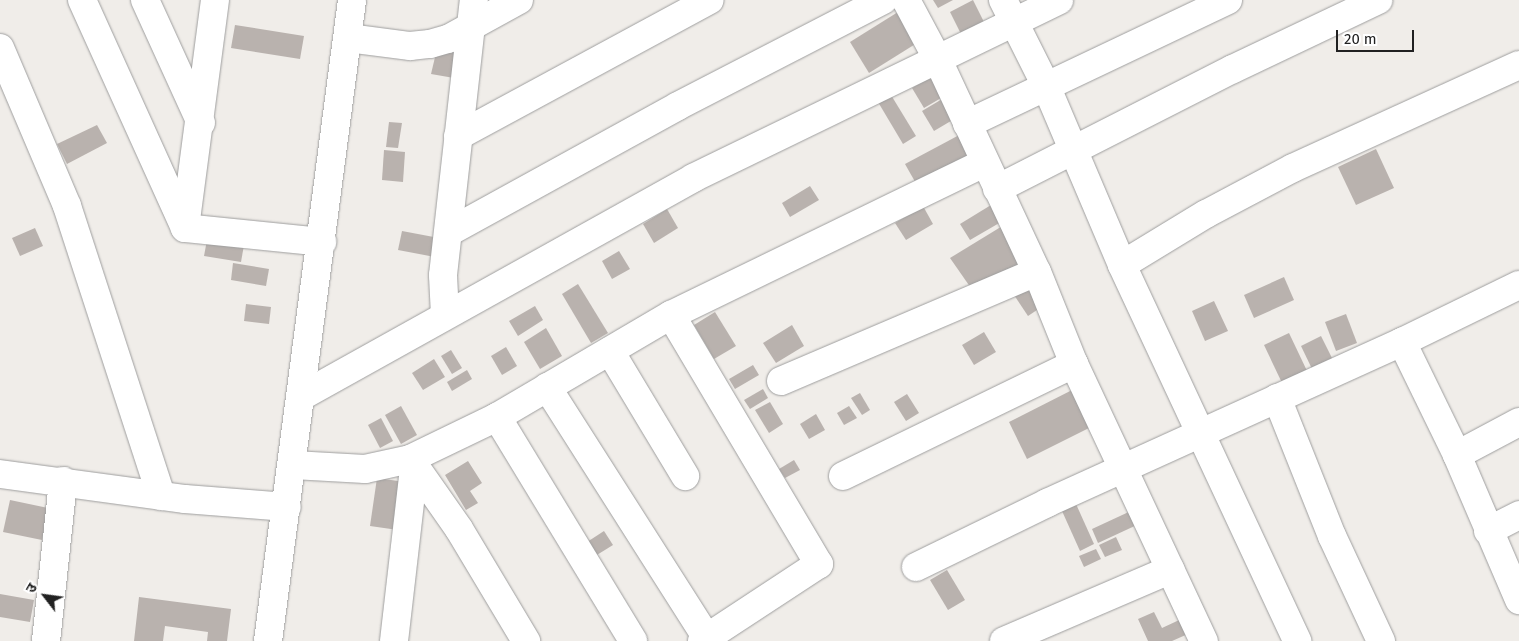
<!DOCTYPE html>
<html>
<head>
<meta charset="utf-8">
<style>
  body { margin:0 }
  #map { position:relative; width:1519px; height:641px; overflow:hidden; background:#f0ede9; font-family:"Fira Sans","Noto Sans Devanagari",sans-serif }
  div>[style] { position:absolute }
  [style*='--x'] { left:calc(var(--x)*1px); top:calc(var(--y)*1px); width:calc(var(--w)*1px); rotate:calc(var(--a)*1deg) }
  .building>* { inset:0; background:#b9b2ae }
  .roads { filter:drop-shadow(0 0 1px #9e9e9e) drop-shadow(0 0 1px #9e9e9e) }
  .minor>* { height:28px; margin:-14px; padding:0 14px; transform-origin:14px; border-radius:14px; background:#fff }
  span { translate:-50% -50%; white-space:nowrap; text-align:center; line-height:1.15; -webkit-text-stroke:4px #fff; paint-order:stroke }
  .north { position:absolute; left:20px; top:571px; width:50px; height:50px; -webkit-text-stroke:4px #fff; paint-order:stroke; rotate:300deg; font-size:14px; font-weight:700; line-height:20px; text-align:center; color:#212121 }
  .north::after { content:''; display:block; margin:auto; width:18px; height:22px; background:#212121; clip-path:polygon(50% 0,100% 100%,50% 72%,0 100%) }
  .scale { position:absolute; left:1336px; top:30px; width:78px; height:22px; box-sizing:border-box; border:2px solid #212121; border-top:0; padding-left:6px; font-size:15px; line-height:18px; white-space:nowrap; color:#212121; -webkit-text-stroke:4px #fff; paint-order:stroke }
</style>
</head>
<body>
<div id="map">
  <div class="building">
    <div style="clip-path:polygon(933px 0,953px 0,938px 8px)"></div>
    <div style="clip-path:polygon(973px 0,984px 22px,961px 34px,950px 12px)"></div>
    <div style="clip-path:polygon(898px 12px,917px 43px,869px 73px,850px 42px)"></div>
    <div style="clip-path:polygon(235px 25px,304px 36px,300px 59px,231px 48px)"></div>
    <div style="clip-path:polygon(459px 49px,454px 78px,431px 74px,436px 53px)"></div>
    <div style="clip-path:polygon(936px 74px,948px 94px,924px 108px,912px 88px)"></div>
    <div style="clip-path:polygon(891px 95px,916px 136px,903px 144px,878px 102px)"></div>
    <div style="clip-path:polygon(949px 95px,961px 115px,934px 131px,922px 111px)"></div>
    <div style="clip-path:polygon(389px 122px,402px 123px,398px 148px,386px 147px)"></div>
    <div style="clip-path:polygon(97px 125px,107px 143px,67px 164px,57px 144px)"></div>
    <div style="clip-path:polygon(963px 133px,976px 156px,918px 187px,905px 164px)"></div>
    <div style="clip-path:polygon(1376px 149px,1394px 188px,1356px 205px,1338px 167px)"></div>
    <div style="clip-path:polygon(384px 150px,405px 152px,403px 182px,382px 180px)"></div>
    <div style="clip-path:polygon(810px 186px,819px 200px,790px 217px,782px 203px)"></div>
    <div style="clip-path:polygon(991px 205px,1001px 222px,970px 240px,960px 224px)"></div>
    <div style="clip-path:polygon(923px 206px,933px 224px,906px 240px,895px 223px)"></div>
    <div style="clip-path:polygon(667px 209px,678px 228px,654px 243px,643px 224px)"></div>
    <div style="clip-path:polygon(1004px 225px,1021px 268px,973px 291px,950px 258px)"></div>
    <div style="clip-path:polygon(35px 228px,43px 246px,20px 256px,12px 238px)"></div>
    <div style="clip-path:polygon(402px 231px,439px 238px,435px 257px,398px 250px)"></div>
    <div style="clip-path:polygon(207px 240px,244px 245px,241px 262px,204px 256px)"></div>
    <div style="clip-path:polygon(619px 251px,630px 269px,612px 279px,602px 261px)"></div>
    <div style="clip-path:polygon(233px 263px,269px 269px,266px 286px,231px 280px)"></div>
    <div style="clip-path:polygon(1284px 277px,1294px 300px,1254px 318px,1244px 295px)"></div>
    <div style="clip-path:polygon(1033px 283px,1046px 304px,1028px 316px,1014px 295px)"></div>
    <div style="clip-path:polygon(578px 284px,608px 333px,591px 343px,562px 294px)"></div>
    <div style="clip-path:polygon(1214px 301px,1228px 331px,1205px 341px,1192px 311px)"></div>
    <div style="clip-path:polygon(246px 304px,271px 307px,269px 324px,244px 321px)"></div>
    <div style="clip-path:polygon(535px 306px,543px 320px,518px 336px,509px 321px)"></div>
    <div style="clip-path:polygon(715px 312px,736px 346px,714px 359px,694px 325px)"></div>
    <div style="clip-path:polygon(1346px 314px,1357px 343px,1336px 351px,1325px 322px)"></div>
    <div style="clip-path:polygon(792px 325px,804px 346px,776px 363px,763px 343px)"></div>
    <div style="clip-path:polygon(546px 328px,562px 356px,540px 369px,524px 342px)"></div>
    <div style="clip-path:polygon(984px 332px,996px 352px,974px 365px,962px 345px)"></div>
    <div style="clip-path:polygon(1289px 333px,1308px 373px,1283px 385px,1264px 345px)"></div>
    <div style="clip-path:polygon(1321px 336px,1334px 362px,1313px 371px,1301px 346px)"></div>
    <div style="clip-path:polygon(506px 347px,517px 366px,502px 375px,491px 356px)"></div>
    <div style="clip-path:polygon(451px 350px,462px 368px,452px 374px,441px 356px)"></div>
    <div style="clip-path:polygon(434px 359px,445px 377px,423px 390px,412px 373px)"></div>
    <div style="clip-path:polygon(753px 365px,759px 375px,735px 389px,729px 379px)"></div>
    <div style="clip-path:polygon(467px 370px,472px 379px,452px 391px,447px 382px)"></div>
    <div style="clip-path:polygon(1080px 386px,1099px 423px,1027px 459px,1009px 422px)"></div>
    <div style="clip-path:polygon(763px 389px,768px 398px,750px 409px,744px 400px)"></div>
    <div style="clip-path:polygon(860px 393px,870px 410px,862px 415px,851px 398px)"></div>
    <div style="clip-path:polygon(907px 394px,919px 413px,906px 421px,894px 402px)"></div>
    <div style="clip-path:polygon(770px 402px,783px 424px,769px 433px,755px 410px)"></div>
    <div style="clip-path:polygon(401px 406px,417px 435px,401px 444px,385px 415px)"></div>
    <div style="clip-path:polygon(849px 406px,857px 418px,844px 425px,837px 413px)"></div>
    <div style="clip-path:polygon(816px 414px,825px 430px,809px 439px,800px 424px)"></div>
    <div style="clip-path:polygon(381px 418px,393px 441px,380px 448px,368px 425px)"></div>
    <div style="clip-path:polygon(794px 460px,800px 470px,785px 478px,779px 469px)"></div>
    <div style="clip-path:polygon(468px 461px,482px 483px,470px 491px,478px 503px,466px 510px,445px 475px)"></div>
    <div style="clip-path:polygon(377px 478px,405px 482px,398px 530px,370px 526px)"></div>
    <div style="clip-path:polygon(10px 500px,48px 508px,42px 540px,3px 532px)"></div>
    <div style="clip-path:polygon(1076px 504px,1094px 544px,1080px 551px,1062px 511px)"></div>
    <div style="clip-path:polygon(1133px 510px,1139px 524px,1098px 543px,1092px 529px)"></div>
    <div style="clip-path:polygon(604px 531px,613px 545px,592px 558px,584px 544px)"></div>
    <div style="clip-path:polygon(1116px 537px,1122px 550px,1105px 557px,1099px 545px)"></div>
    <div style="clip-path:polygon(1096px 549px,1101px 559px,1084px 567px,1079px 556px)"></div>
    <div style="clip-path:polygon(947px 570px,965px 600px,948px 610px,930px 580px)"></div>
    <div style="clip-path:polygon(0 594px,34px 600px,30px 622px,0 617px)"></div>
    <div style="clip-path:polygon(139px 597px,231px 609px,227px 641px,207px 641px,208px 632px,165px 626px,163px 641px,134px 641px)"></div>
    <div style="clip-path:polygon(1154px 612px,1162px 628px,1190px 615px,1197px 630px,1172px 641px,1148px 641px,1138px 619px)"></div>
  </div>
  <div class="roads">
    <div class="minor">
      <div style="--x:82;--y:0;--w:250;--a:65.7"></div>
      <div style="--x:145;--y:0;--w:135;--a:65.5"></div>
      <div style="--x:215;--y:0;--w:230;--a:97.5"></div>
      <div style="--x:185;--y:228;--w:138;--a:5.8"></div>
      <div style="--x:906;--y:0;--w:66;--a:61.9"></div>
      <div style="--x:937;--y:58;--w:236;--a:65"></div>
      <div style="--x:1037;--y:272;--w:99;--a:68.1"></div>
      <div style="--x:1074;--y:364;--w:306;--a:64.9"></div>
      <div style="--x:1003;--y:0;--w:98;--a:63.4"></div>
      <div style="--x:1047;--y:88;--w:192;--a:67"></div>
      <div style="--x:1122;--y:265;--w:415;--a:65"></div>
      <div style="--x:348;--y:38;--w:63;--a:7.4"></div>
      <div style="--x:410;--y:46;--w:20;--a:-6"></div>
      <div style="--x:430;--y:44;--w:19;--a:-16"></div>
      <div style="--x:448;--y:39;--w:81;--a:-28.8"></div>
      <div style="--x:0;--y:48;--w:172;--a:67"></div>
      <div style="--x:67;--y:206;--w:305;--a:72"></div>
      <div style="--x:967;--y:124;--w:289;--a:-25.4"></div>
      <div style="--x:458;--y:136;--w:286;--a:-28.4"></div>
      <div style="--x:997;--y:189;--w:265;--a:-27"></div>
      <div style="--x:1233;--y:69;--w:161;--a:-25.4"></div>
      <div style="--x:449;--y:232;--w:261;--a:-28.8"></div>
      <div style="--x:678;--y:106;--w:231;--a:-27.3"></div>
      <div style="--x:1122;--y:265;--w:98;--a:-31.3"></div>
      <div style="--x:1206;--y:214;--w:98;--a:-27.9"></div>
      <div style="--x:1293;--y:168;--w:248;--a:-24.5"></div>
      <div style="--x:445;--y:315;--w:40;--a:-92.9"></div>
      <div style="--x:443;--y:275;--w:277;--a:-83.6"></div>
      <div style="--x:671;--y:315;--w:290;--a:59.3"></div>
      <div style="--x:819;--y:564;--w:140;--a:146.7"></div>
      <div style="--x:1402;--y:342;--w:126;--a:64"></div>
      <div style="--x:1457;--y:455;--w:158;--a:66.8"></div>
      <div style="--x:610;--y:351;--w:146;--a:59"></div>
      <div style="--x:781;--y:381;--w:278;--a:-23.1"></div>
      <div style="--x:547;--y:387;--w:301;--a:57.5"></div>
      <div style="--x:302;--y:396;--w:448;--a:-29.1"></div>
      <div style="--x:693;--y:178;--w:407;--a:-25.9"></div>
      <div style="--x:1277;--y:398;--w:149;--a:68.3"></div>
      <div style="--x:1332;--y:536;--w:116;--a:65"></div>
      <div style="--x:497;--y:417;--w:262;--a:58.7"></div>
      <div style="--x:1457;--y:455;--w:70;--a:-28"></div>
      <div style="--x:410;--y:459;--w:85;--a:55"></div>
      <div style="--x:459;--y:529;--w:131;--a:59.1"></div>
      <div style="--x:293;--y:465;--w:72;--a:3.2"></div>
      <div style="--x:365;--y:469;--w:46;--a:-12.5"></div>
      <div style="--x:410;--y:459;--w:97;--a:-25.8"></div>
      <div style="--x:497;--y:417;--w:202;--a:-30.4"></div>
      <div style="--x:671;--y:315;--w:348;--a:-25.9"></div>
      <div style="--x:0;--y:474;--w:187;--a:7.7"></div>
      <div style="--x:185;--y:499;--w:102;--a:4.5"></div>
      <div style="--x:843;--y:476;--w:257;--a:-25.9"></div>
      <div style="--x:1488;--y:531;--w:35;--a:-27"></div>
      <div style="--x:916;--y:567;--w:146;--a:-26"></div>
      <div style="--x:1047;--y:503;--w:390;--a:-24.4"></div>
      <div style="--x:1402;--y:342;--w:130;--a:-26"></div>
      <div style="--x:46;--y:641;--w:161;--a:-83.9"></div>
      <div style="--x:268;--y:641;--w:646;--a:-82.53"></div>
      <div style="--x:394;--y:641;--w:174;--a:-83.4"></div>
      <div style="--x:1004;--y:641;--w:181;--a:-23.2"></div>
    </div>
  </div>
  <div class="north">उ</div>
  <div class="scale">20 m</div>
</div>
</body>
</html>
